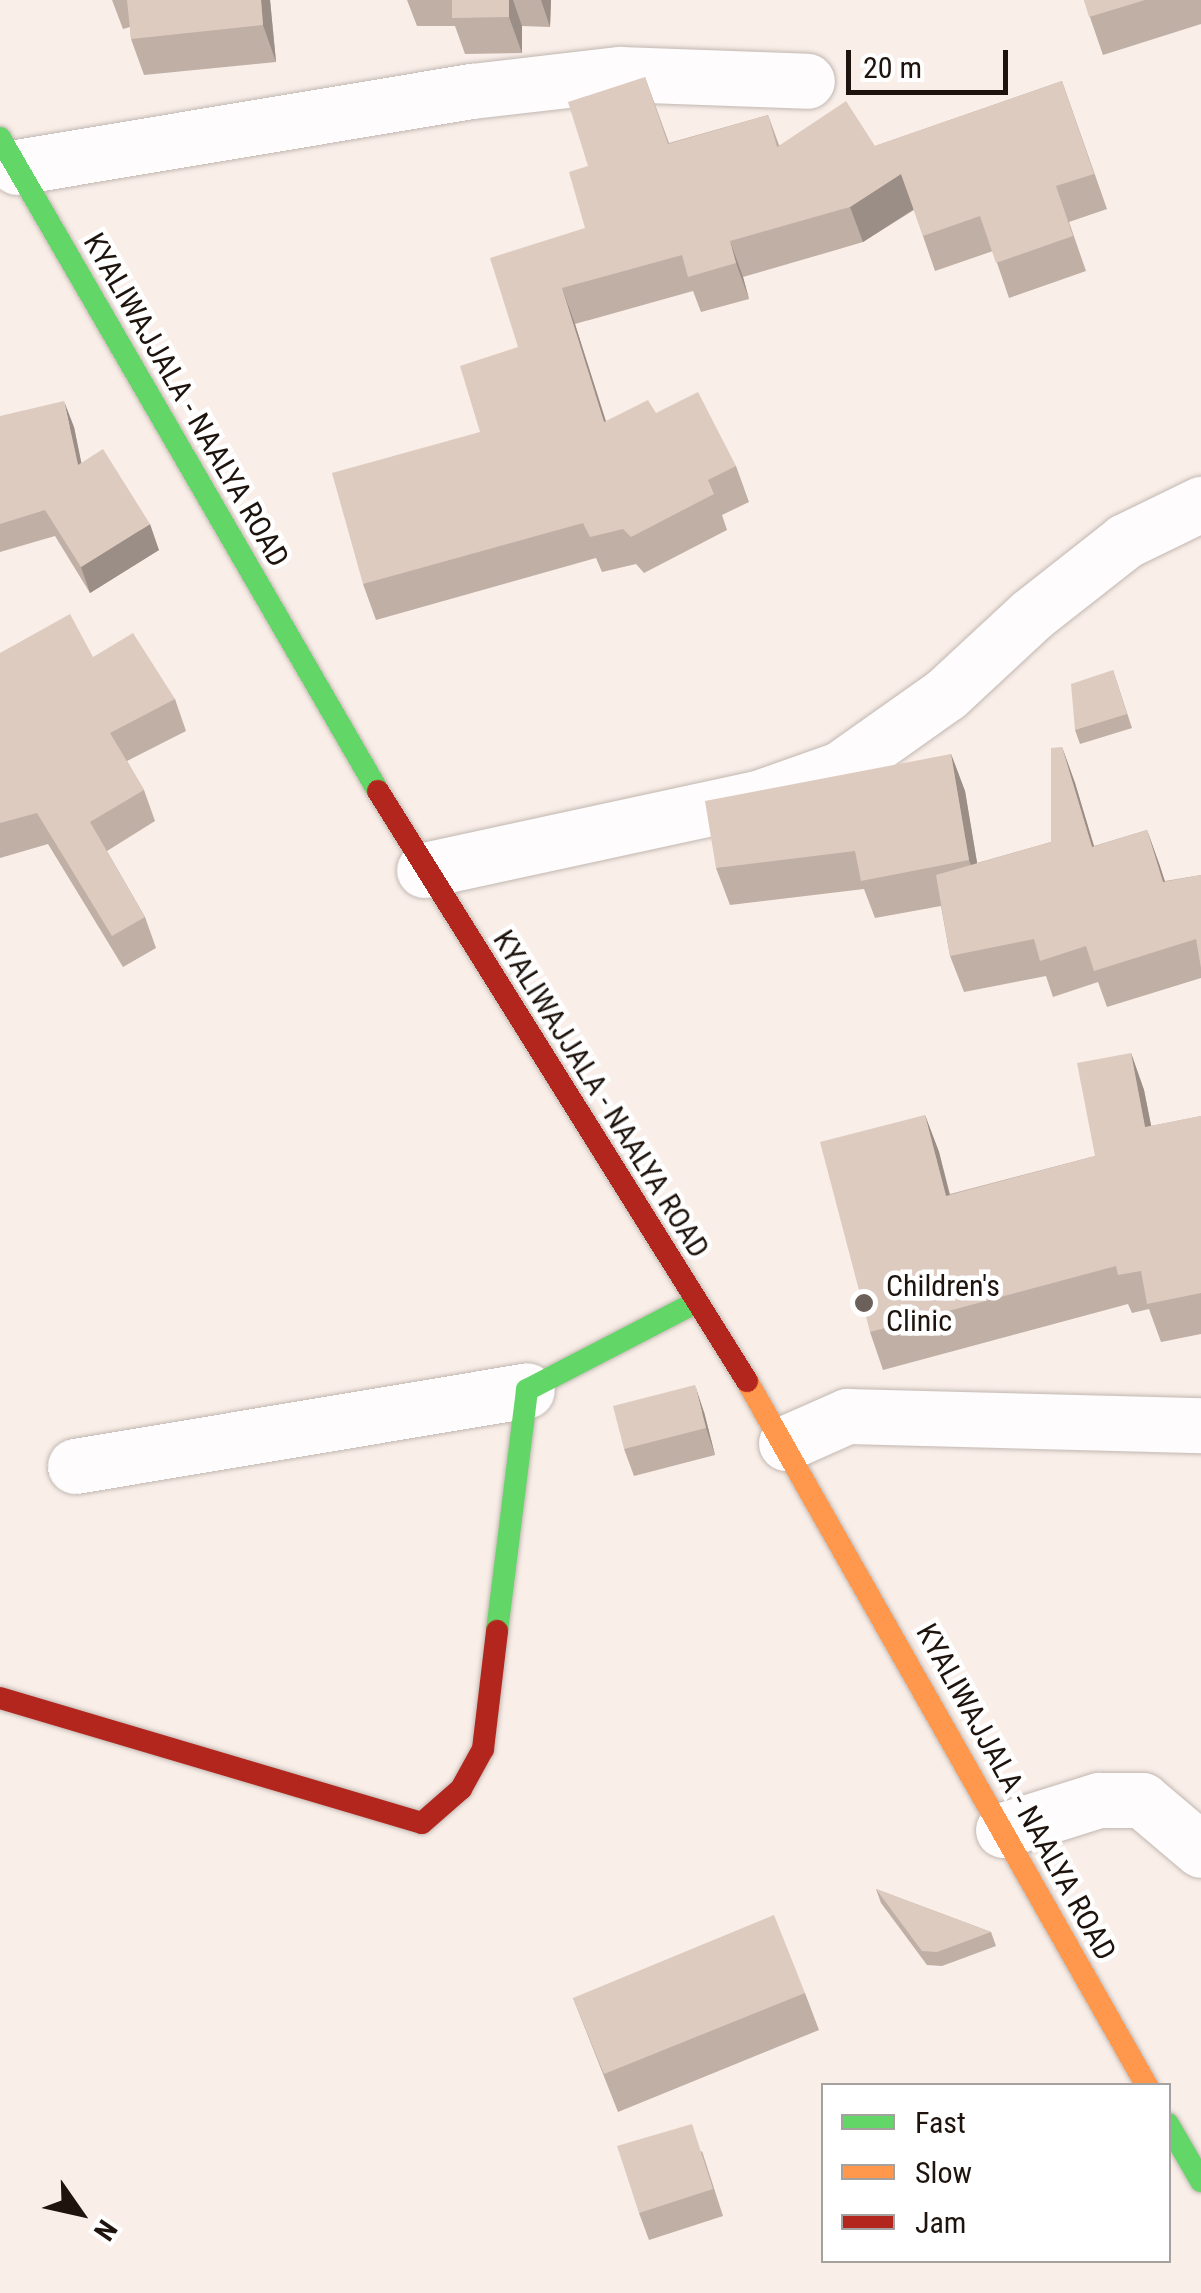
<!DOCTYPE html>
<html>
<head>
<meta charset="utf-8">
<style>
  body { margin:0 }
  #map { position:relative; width:1201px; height:2293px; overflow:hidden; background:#f9eee8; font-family:"Roboto Condensed",sans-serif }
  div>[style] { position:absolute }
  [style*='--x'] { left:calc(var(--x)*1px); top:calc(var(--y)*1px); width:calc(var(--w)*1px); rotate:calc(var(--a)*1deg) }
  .roads { filter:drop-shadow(0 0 2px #c1b7b1) drop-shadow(0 0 2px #c1b7b1) }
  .street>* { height:55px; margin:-27.5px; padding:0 27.5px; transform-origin:27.5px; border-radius:27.5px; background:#fefcfc }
  .fast>* { height:22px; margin:-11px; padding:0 11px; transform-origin:11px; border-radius:11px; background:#63d668 }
  .slow>* { height:22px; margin:-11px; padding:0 11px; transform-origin:11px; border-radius:11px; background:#ff974d }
  .jam>* { height:22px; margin:-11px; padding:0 11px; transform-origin:11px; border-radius:11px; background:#b3261e }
  .wall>* { inset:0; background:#bfafa5 }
  .shaded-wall>* { inset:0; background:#9b8e86 }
  .building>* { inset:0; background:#decbc0 }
  .dots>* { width:28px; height:28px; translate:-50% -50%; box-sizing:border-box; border:5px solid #fff; border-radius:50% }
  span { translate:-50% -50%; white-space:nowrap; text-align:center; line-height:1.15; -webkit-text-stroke:9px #fff; paint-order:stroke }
  .street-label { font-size:30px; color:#1e140d }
  .poi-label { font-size:30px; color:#1e140d }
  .left { translate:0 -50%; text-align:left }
  .legend { position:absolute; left:821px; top:2083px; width:350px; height:180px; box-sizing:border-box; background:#fff; border:2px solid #a5a19e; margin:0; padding:12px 18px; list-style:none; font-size:30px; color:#1e140d }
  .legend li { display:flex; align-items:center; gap:20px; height:50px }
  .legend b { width:50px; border:2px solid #a5a19e }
  .north { position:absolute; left:30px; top:2163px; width:100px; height:100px; -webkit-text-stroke:8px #fff; paint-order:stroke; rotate:124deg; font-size:28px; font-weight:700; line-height:40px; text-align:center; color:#1e140d }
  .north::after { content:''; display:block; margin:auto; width:35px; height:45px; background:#1e140d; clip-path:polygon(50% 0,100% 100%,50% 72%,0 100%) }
  .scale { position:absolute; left:846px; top:50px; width:162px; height:45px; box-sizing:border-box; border:5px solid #1e140d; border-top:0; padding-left:12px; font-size:30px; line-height:35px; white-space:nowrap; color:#1e140d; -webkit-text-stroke:8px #fff; paint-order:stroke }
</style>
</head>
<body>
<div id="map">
  <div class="roads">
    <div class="street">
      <div style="--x:17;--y:167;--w:461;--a:-9.5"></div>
      <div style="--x:472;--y:91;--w:149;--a:-6.6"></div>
      <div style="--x:620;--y:74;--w:187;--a:2.1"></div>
      <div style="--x:424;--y:870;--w:342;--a:-12.2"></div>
      <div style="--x:758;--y:798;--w:87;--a:-19.5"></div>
      <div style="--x:840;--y:769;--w:130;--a:-35.3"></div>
      <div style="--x:946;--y:694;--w:116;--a:-42.9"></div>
      <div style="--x:1031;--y:615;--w:120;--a:-38.2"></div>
      <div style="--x:1125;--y:541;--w:85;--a:-26"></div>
      <div style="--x:786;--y:1443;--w:67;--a:-23.9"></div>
      <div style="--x:847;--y:1416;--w:354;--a:1.5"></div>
      <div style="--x:75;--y:1466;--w:458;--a:-9.5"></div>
      <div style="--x:1003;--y:1830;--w:101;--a:-17.4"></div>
      <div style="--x:1099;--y:1800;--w:43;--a:0"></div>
      <div style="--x:1142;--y:1800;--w:77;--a:40.3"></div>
    </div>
    <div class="fast">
      <div style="--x:0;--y:138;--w:755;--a:59.93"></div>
      <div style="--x:497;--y:1631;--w:243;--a:-82.9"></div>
      <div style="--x:527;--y:1390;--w:191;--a:-27.4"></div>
      <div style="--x:1168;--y:2124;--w:66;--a:59.9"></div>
    </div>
    <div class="slow">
      <div style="--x:747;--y:1381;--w:811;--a:60.43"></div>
    </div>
    <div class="jam">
      <div style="--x:378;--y:791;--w:696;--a:57.98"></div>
      <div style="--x:0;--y:1698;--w:440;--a:16.5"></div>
      <div style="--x:422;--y:1823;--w:52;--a:-41.1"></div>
      <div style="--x:461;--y:1789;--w:46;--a:-61.2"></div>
      <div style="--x:483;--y:1749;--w:119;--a:-83.2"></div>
    </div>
  </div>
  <div class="wall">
    <div style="clip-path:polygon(112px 0,270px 0,276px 62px,144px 75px,131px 39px,130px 27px,123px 29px)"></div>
    <div style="clip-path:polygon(407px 0,551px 0,550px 27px,522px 26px,522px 53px,465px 54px,455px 26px,417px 26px)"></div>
    <div style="clip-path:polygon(1084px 0,1201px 0,1201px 24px,1103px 55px)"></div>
    <div style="clip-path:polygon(645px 77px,669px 143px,768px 115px,779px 145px,875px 146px,1062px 81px,1107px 209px,1069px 222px,1086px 271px,1009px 298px,993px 251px,935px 271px,914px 210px,863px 242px,743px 277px,749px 299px,701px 312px,693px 291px,575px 324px,606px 421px,656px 413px,736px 466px,749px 502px,722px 515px,727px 530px,644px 573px,636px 564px,602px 572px,596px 558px,376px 620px,363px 584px,480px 432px,518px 347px,585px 228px,588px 166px)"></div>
    <div style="clip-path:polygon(0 416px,74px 427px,81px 463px,159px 550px,90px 593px,55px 536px,0 552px)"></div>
    <div style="clip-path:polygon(0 653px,93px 657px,175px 699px,186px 731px,127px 761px,144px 790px,155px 821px,107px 851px,145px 917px,156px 948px,123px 967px,48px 844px,0 858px)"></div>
    <div style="clip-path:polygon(1113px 670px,1132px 728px,1080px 744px,1075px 730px)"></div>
    <div style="clip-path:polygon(1062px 747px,1075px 783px,1094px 846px,1147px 830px,1165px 881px,1201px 875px,1201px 978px,1107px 1007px,1098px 982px,1053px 997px,1046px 976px,964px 992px,950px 956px,941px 906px,875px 918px,864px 889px,730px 905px,716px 868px,951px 754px,965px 791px,977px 863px,1051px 842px)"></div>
    <div style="clip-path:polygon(1131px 1053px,1144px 1090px,1151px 1126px,1201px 1116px,1201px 1334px,1161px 1342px,1149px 1309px,1132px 1313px,1128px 1304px,883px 1370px,870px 1332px,925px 1115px,939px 1152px,950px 1194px,1095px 1156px)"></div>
    <div style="clip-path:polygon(704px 1412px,715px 1455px,634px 1476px,624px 1449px)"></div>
    <div style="clip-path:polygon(876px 1889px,991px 1932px,996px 1946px,942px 1966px,927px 1965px,881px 1903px)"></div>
    <div style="clip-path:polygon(805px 1993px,819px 2030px,618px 2112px,573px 1998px)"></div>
    <div style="clip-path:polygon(702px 2151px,723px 2216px,649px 2240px,639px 2213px)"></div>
  </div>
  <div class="shaded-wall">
    <div style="clip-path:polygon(261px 0,270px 0,276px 62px,263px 25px)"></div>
    <div style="clip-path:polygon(509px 0,513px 0,522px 26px,522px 53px,509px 17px)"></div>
    <div style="clip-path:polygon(541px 0,551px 0,550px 27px)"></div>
    <div style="clip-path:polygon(901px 174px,914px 209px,863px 242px,850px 207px)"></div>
    <div style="clip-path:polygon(730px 241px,743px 277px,749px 299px,736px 263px)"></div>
    <div style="clip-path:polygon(562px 288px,575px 324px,617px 457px,604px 422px)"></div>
    <div style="clip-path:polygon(64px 401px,74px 427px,87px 490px,78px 465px)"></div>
    <div style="clip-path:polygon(150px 524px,159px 550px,90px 593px,81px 567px)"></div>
    <div style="clip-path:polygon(1062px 747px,1075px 783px,1105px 883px,1092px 847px)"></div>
    <div style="clip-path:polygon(951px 754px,965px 791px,983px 898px,969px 860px)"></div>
    <div style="clip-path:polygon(1147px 830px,1160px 866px,1176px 918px,1163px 882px)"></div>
    <div style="clip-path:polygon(1131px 1053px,1144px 1090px,1159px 1165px,1145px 1127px)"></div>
    <div style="clip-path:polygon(925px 1115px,939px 1152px,959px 1233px,946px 1196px)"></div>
    <div style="clip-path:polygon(695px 1385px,704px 1412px,715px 1455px,706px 1428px)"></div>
  </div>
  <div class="building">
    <div style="clip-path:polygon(127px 0,261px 0,263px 25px,131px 39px)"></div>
    <div style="clip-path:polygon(452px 0,509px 0,509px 17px,452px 18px)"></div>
    <div style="clip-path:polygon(1084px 0,1145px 0,1089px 17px)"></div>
    <div style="clip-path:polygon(645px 77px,668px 144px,768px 115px,777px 147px,846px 101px,875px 146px,1062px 81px,1094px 174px,1056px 186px,1073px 236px,996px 263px,980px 216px,923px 236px,901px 174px,850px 207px,730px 241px,736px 263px,688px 277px,682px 255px,562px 288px,604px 422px,648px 400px,656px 413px,698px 392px,736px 466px,708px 480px,714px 494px,631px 537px,623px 529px,590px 537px,583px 523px,363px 584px,332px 473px,480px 432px,460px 366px,518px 347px,490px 258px,585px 228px,569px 172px,588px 166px,568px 102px)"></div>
    <div style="clip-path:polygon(64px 401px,78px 465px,103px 449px,150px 524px,81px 567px,45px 510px,0 524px,0 416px)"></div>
    <div style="clip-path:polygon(70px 614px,93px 657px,133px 633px,175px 699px,110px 733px,144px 790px,90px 822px,145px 917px,112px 936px,37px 813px,0 823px,0 653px)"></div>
    <div style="clip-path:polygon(1113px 670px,1127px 714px,1075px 730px,1071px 684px)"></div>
    <div style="clip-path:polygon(1062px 747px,1092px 847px,1147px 830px,1163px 882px,1201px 875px,1201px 968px,1196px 939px,1094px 971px,1086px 946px,1040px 961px,1034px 939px,950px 956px,936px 875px,1051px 842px,1051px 748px)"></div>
    <div style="clip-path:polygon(951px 754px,969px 860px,861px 881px,855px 851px,716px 868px,705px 801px)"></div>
    <div style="clip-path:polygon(1131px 1053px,1145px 1127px,1201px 1116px,1201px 1293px,1147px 1304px,1141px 1271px,1118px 1275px,1116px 1266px,870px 1332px,820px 1142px,925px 1115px,946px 1196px,1095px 1156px,1077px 1063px)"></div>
    <div style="clip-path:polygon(695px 1385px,706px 1428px,624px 1449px,613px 1406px)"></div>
    <div style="clip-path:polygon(876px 1889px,991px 1932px,937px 1952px,922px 1951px)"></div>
    <div style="clip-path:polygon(774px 1915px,805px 1993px,604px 2074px,573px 1998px)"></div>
    <div style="clip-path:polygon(692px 2124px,713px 2189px,639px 2213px,617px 2146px)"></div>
  </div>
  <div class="dots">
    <div style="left:864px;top:1303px;background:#6b605a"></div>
  </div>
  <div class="street-label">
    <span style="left:186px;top:400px;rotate:60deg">KYALIWAJJALA - NAALYA ROAD</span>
    <span style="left:601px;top:1094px;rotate:58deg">KYALIWAJJALA - NAALYA ROAD</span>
    <span style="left:1016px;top:1792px;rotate:61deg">KYALIWAJJALA - NAALYA ROAD</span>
  </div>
  <div class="poi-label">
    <span class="left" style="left:886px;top:1303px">Children's<br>Clinic</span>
  </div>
  <ul class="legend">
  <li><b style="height:12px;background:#63d668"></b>Fast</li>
  <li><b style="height:12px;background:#ff974d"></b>Slow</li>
  <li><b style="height:12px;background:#b3261e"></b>Jam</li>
  </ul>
  <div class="north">N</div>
  <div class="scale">20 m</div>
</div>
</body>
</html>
